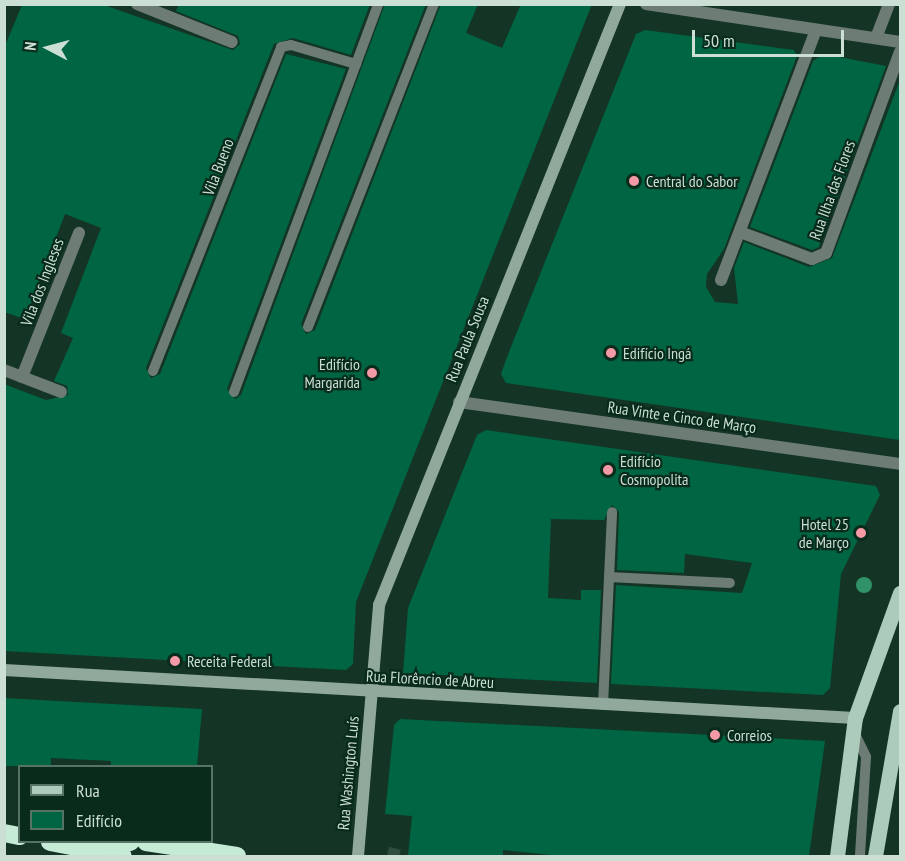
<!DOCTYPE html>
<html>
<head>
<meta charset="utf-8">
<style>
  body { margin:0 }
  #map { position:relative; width:905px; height:861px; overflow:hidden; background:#143526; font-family:"PT Sans Narrow",sans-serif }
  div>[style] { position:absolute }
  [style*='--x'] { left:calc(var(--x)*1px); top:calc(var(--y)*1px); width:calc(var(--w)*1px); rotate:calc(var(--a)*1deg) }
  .building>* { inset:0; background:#006542 }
  .street-tunnel>* { height:12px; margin-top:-6px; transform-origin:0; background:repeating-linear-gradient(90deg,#304e40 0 12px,transparent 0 18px) }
  .lane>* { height:10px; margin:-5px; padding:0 5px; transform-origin:5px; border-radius:5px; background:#6d7c74 }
  .street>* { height:12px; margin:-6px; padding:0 6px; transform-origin:6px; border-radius:6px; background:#6d7c74 }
  .secondary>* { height:12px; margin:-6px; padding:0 6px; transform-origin:6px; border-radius:6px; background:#91a99c }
  .primary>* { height:15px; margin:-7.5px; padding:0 7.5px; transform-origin:7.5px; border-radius:7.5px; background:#accbba }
  .highway>* { height:18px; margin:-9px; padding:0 9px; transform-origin:9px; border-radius:9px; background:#c5ead6 }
  .trees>* { width:16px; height:16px; margin:-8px; border-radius:50%; background:#319168 }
  .dots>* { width:16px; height:16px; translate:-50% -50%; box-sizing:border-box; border:3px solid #092b1c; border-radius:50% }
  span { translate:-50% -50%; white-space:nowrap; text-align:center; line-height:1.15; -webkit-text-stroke:4.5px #092b1c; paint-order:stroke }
  .street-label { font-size:16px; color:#ccdfd4 }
  .poi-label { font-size:16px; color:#ccdfd4 }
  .left { translate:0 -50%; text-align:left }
  .right { translate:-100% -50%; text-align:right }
  .frame { position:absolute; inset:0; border:6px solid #ccdfd4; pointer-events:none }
  .legend { position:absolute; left:18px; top:765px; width:195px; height:78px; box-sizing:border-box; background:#092b1c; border:2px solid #577366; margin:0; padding:8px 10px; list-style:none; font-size:18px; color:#ccdfd4 }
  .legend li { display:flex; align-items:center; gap:12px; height:30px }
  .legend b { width:30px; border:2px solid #577366 }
  .north { position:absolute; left:18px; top:18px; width:60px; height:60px; -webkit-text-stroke:4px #092b1c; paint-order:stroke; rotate:276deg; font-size:16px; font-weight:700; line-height:24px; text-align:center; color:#ccdfd4 }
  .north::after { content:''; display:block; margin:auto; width:21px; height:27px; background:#ccdfd4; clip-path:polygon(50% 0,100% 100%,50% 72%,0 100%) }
  .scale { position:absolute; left:692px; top:30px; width:152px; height:27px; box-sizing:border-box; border:3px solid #ccdfd4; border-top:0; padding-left:8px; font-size:18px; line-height:21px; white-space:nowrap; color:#ccdfd4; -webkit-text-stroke:4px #092b1c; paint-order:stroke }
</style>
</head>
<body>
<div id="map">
  <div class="building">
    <div style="clip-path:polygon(101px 4px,233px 50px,240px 44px,238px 36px,176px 11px,179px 4px,370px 4px,351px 55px,293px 38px,274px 44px,146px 368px,151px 378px,160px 374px,286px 54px,346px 69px,227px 389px,235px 399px,241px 395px,385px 4px,426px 4px,301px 324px,306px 334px,315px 330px,441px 4px,478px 4px,466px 33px,502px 48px,521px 4px,592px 4px,356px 602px,353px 664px,346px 670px,4px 651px,4px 384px,46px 400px,68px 395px,67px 386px,54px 381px,73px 338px,61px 333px,101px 228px,65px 214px,25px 319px,4px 312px,4px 48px,22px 5px)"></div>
    <div style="clip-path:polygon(645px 30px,794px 50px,797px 56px,724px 249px,707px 274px,706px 287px,715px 302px,738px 304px,734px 268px,744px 242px,809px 267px,832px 258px,900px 80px,900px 440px,506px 383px,501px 374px,507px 357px,636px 34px)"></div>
    <div style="clip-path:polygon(824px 54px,886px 66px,819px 247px,812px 250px,750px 227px,813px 61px)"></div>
    <div style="clip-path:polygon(486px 430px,876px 486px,880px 495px,841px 574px,830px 688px,823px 695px,611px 684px,616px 585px,742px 593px,752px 563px,685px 554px,684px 573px,617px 570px,619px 512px,612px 505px,604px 520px,551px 519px,548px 598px,581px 600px,581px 590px,601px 590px,597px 683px,403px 673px,408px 608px,477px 435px)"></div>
    <div style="clip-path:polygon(4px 698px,202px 709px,197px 766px,111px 766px,111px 761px,51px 758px,51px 766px,4px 766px)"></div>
    <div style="clip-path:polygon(400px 719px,825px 741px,809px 856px,560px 856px,503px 850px,503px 856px,408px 856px,412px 816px,385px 814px,394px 725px)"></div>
  </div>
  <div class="street-tunnel">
    <div style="--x:393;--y:856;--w:8;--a:-76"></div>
  </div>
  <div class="lane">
    <div style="--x:308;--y:327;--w:347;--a:-68.7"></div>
    <div style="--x:153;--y:371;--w:348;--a:-68.4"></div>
    <div style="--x:281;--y:47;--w:10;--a:-11"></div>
    <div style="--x:291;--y:45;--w:68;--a:16.3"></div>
    <div style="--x:234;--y:392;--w:414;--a:-69.6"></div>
    <div style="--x:609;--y:577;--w:121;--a:2.8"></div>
    <div style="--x:603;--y:705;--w:193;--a:-87.3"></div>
    <div style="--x:853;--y:730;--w:30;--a:64"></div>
    <div style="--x:866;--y:757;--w:99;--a:93.5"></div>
  </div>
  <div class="street">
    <div style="--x:137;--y:4;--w:102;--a:21.8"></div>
    <div style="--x:646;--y:4;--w:257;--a:8.5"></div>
    <div style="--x:876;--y:38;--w:36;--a:-69"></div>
    <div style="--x:740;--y:232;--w:77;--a:20.6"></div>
    <div style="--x:812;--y:259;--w:15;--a:-23"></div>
    <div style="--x:826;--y:253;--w:214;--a:-69.8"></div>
    <div style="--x:721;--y:280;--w:267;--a:-69.2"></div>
    <div style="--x:4;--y:370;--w:61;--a:21.1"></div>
    <div style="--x:22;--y:377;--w:155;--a:-68.4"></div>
    <div style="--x:459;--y:402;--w:445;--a:8"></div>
  </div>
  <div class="secondary">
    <div style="--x:4;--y:670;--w:852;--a:3.23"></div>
    <div style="--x:358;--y:856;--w:252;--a:-85.2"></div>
    <div style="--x:379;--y:605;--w:648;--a:-68.15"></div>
  </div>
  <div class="primary">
    <div style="--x:837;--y:856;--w:139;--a:-82.6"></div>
    <div style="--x:855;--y:718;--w:133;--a:-70.2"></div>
    <div style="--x:875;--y:856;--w:147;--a:-80.2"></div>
  </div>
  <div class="highway">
    <div style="--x:4;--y:833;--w:16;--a:11"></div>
    <div style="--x:50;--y:842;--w:74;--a:10.9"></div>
    <div style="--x:146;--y:842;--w:92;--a:8.7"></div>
    <div style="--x:99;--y:848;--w:32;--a:-11"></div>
  </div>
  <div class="trees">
    <div style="left:864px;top:585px"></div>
  </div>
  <div class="dots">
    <div style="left:634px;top:181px;background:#f49aa6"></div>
    <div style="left:611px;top:353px;background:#f49aa6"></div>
    <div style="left:372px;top:373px;background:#f49aa6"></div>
    <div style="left:608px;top:470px;background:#f49aa6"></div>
    <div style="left:861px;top:533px;background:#f49aa6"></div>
    <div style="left:175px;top:661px;background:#f49aa6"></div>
    <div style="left:715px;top:735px;background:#f49aa6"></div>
  </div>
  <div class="street-label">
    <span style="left:218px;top:167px;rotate:-69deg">Vila Bueno</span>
    <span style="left:832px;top:190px;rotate:-70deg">Rua Ilha das Flores</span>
    <span style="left:42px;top:282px;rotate:-69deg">Vila dos Ingleses</span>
    <span style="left:467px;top:339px;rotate:-68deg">Rua Paula Sousa</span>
    <span style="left:682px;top:417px;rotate:8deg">Rua Vinte e Cinco de Março</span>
    <span style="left:430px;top:679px;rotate:3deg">Rua Florêncio de Abreu</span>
    <span style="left:348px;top:773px;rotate:-85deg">Rua Washington Luís</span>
  </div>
  <div class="poi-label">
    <span class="left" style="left:646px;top:181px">Central do Sabor</span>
    <span class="left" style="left:623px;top:353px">Edifício Ingá</span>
    <span class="right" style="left:360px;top:373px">Edifício<br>Margarida</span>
    <span class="left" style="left:620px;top:470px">Edifício<br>Cosmopolita</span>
    <span class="right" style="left:849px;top:533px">Hotel 25<br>de Março</span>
    <span class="left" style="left:187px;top:661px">Receita Federal</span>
    <span class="left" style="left:727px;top:735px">Correios</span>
  </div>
  <div class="frame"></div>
  <ul class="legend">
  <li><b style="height:8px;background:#accbba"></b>Rua</li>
  <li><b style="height:16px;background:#006542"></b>Edifício</li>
  </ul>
  <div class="north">N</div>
  <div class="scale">50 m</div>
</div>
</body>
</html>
